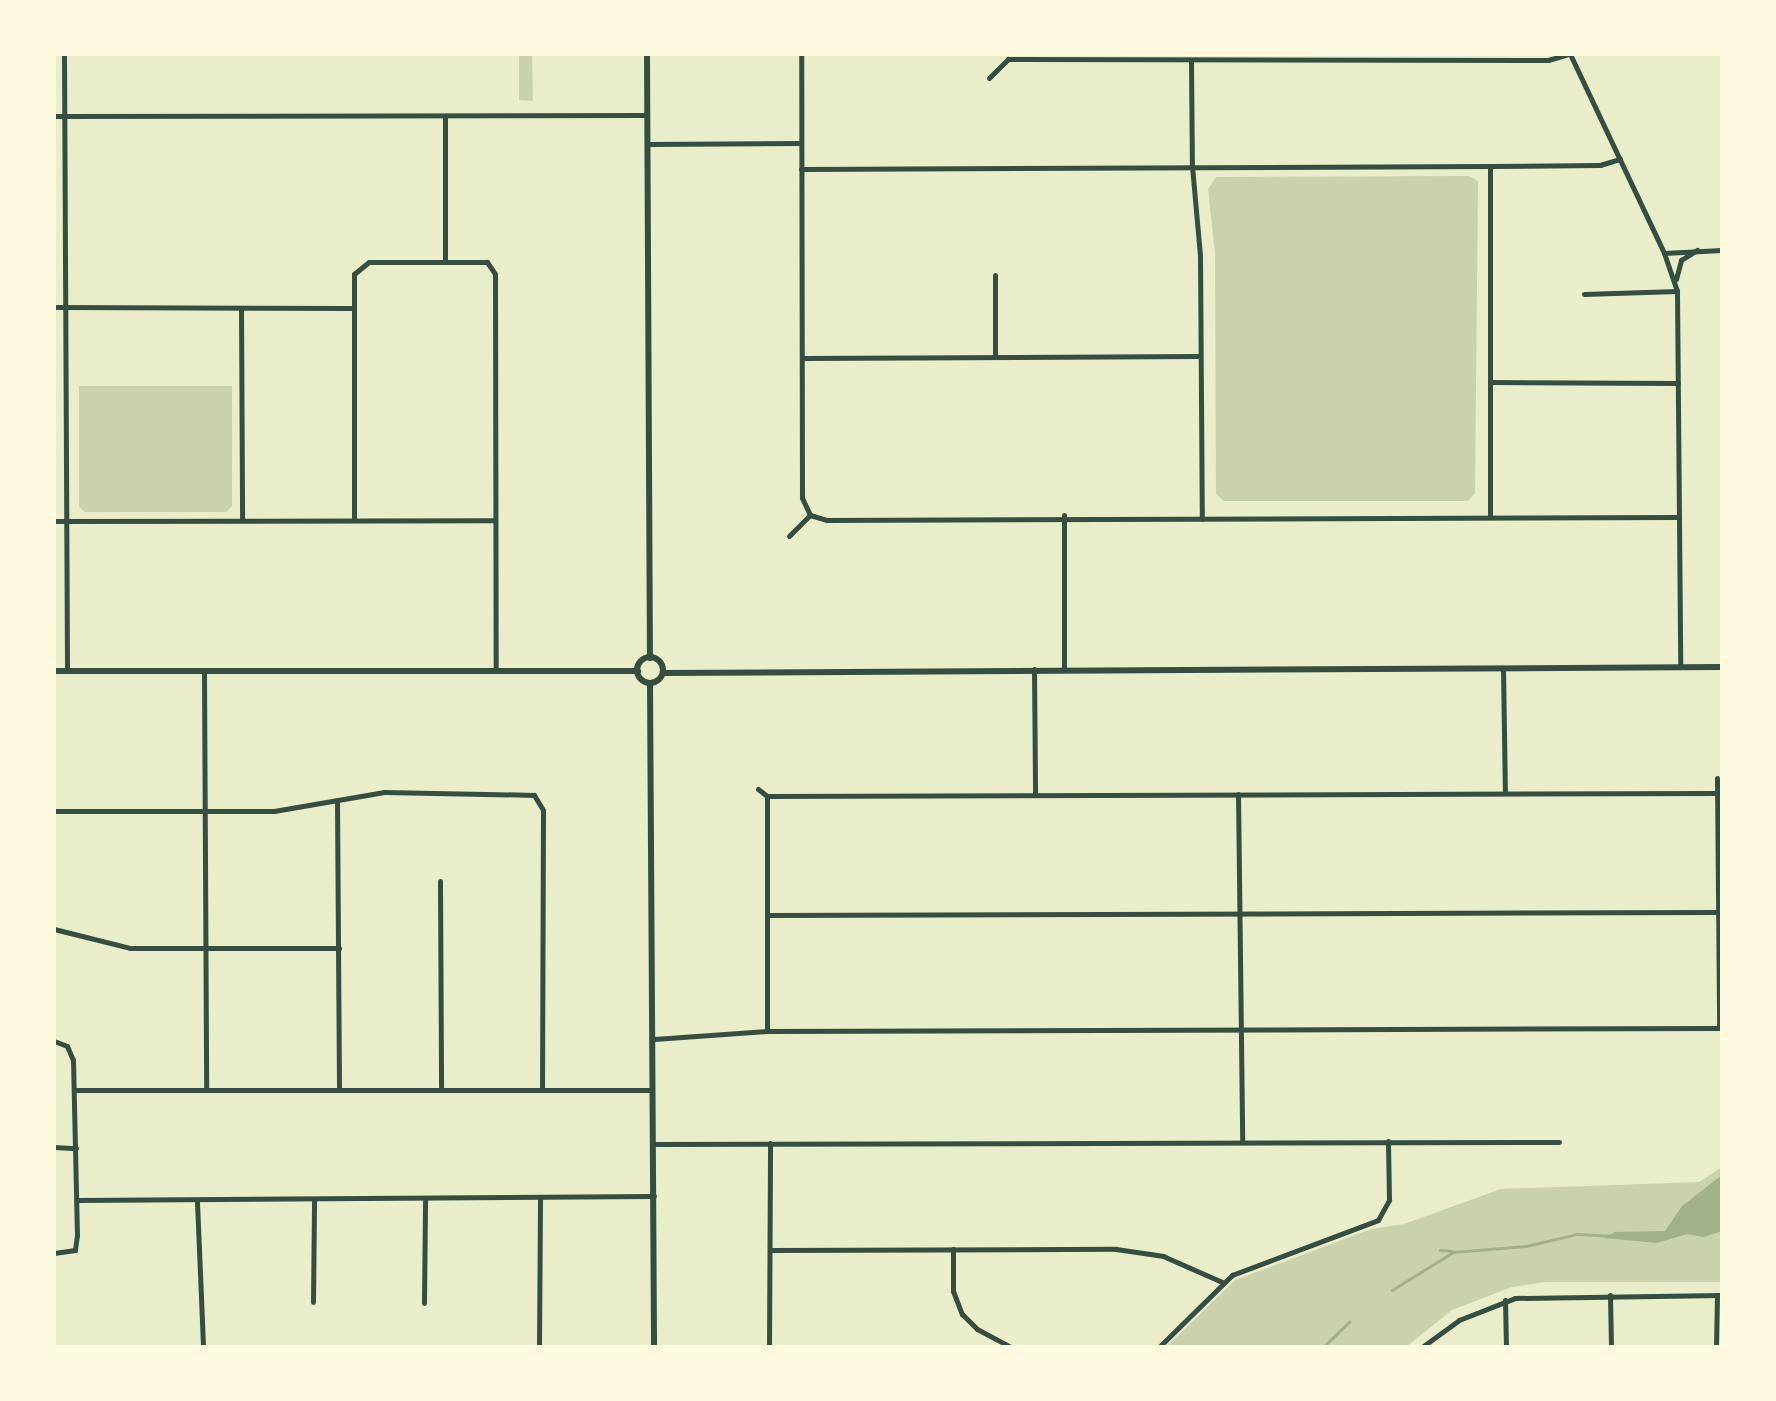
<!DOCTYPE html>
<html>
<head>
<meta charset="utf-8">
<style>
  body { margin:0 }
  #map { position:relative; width:1776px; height:1401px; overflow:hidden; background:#e9edc9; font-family:"Titillium Web",sans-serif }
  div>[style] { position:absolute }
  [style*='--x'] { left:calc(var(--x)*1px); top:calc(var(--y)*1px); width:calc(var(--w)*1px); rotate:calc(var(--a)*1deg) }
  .green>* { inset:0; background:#cad2ad }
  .water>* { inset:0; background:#a3b18a }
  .stream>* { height:3px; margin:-1.5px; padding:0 1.5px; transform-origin:1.5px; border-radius:1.5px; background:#a3b18a }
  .minor>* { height:5px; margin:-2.5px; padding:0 2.5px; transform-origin:2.5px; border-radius:2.5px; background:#344e41 }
  .tertiary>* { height:6px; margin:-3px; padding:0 3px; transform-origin:3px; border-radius:3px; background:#344e41 }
  .tertiary>.ring { margin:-3px; padding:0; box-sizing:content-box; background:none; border:6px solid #344e41; border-radius:50% }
  span { translate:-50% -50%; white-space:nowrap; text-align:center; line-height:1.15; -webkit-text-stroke:6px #fefae0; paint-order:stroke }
  .frame { position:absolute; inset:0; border:56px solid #fefae0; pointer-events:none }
</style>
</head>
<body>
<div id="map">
  <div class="green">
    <div style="clip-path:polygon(519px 54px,532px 54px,533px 101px,519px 100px)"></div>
    <div style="clip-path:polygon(1469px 176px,1478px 181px,1475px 493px,1468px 501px,1224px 501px,1216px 494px,1215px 253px,1208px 189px,1216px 177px)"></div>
    <div style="clip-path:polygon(79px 386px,232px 386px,232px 506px,226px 512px,85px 512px,79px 507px)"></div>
    <div style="clip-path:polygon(1722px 1167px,1722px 1282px,1546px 1282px,1512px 1287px,1452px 1310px,1406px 1347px,1166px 1347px,1235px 1280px,1371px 1229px,1404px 1224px,1501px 1189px,1699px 1182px)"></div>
  </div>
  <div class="water">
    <div style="clip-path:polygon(1722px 1175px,1722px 1231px,1704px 1237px,1687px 1234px,1657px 1243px,1604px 1238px,1615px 1232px,1665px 1231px,1682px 1206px)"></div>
  </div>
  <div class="stream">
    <div style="--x:1440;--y:1250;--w:12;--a:5"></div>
    <div style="--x:1392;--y:1290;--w:72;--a:-31.9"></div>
    <div style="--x:1453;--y:1252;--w:73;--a:-4.7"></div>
    <div style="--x:1526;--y:1246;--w:52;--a:-13.2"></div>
    <div style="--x:1577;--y:1234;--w:38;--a:3"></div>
    <div style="--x:1323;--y:1347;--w:37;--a:-44"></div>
  </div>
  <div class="minor">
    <div style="--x:64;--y:54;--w:617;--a:89.72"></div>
    <div style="--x:1570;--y:54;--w:220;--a:64.7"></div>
    <div style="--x:1664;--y:253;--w:40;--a:71.1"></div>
    <div style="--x:1677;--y:291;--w:376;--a:89.5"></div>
    <div style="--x:1008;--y:59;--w:540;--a:0.11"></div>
    <div style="--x:1548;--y:60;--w:22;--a:-16"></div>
    <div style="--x:1191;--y:61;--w:105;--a:89.5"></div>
    <div style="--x:1192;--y:166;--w:89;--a:84.9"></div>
    <div style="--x:1200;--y:255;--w:264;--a:89.6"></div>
    <div style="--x:989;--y:78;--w:27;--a:-45"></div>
    <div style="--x:54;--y:116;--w:593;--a:-0.1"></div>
    <div style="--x:647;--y:144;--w:154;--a:-0.4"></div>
    <div style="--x:801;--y:169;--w:689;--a:-0.25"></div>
    <div style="--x:1490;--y:166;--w:110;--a:-0.5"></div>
    <div style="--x:1600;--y:165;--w:21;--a:-17"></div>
    <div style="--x:1664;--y:253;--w:58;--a:-3"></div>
    <div style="--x:445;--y:261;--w:145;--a:-90"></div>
    <div style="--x:995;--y:275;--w:81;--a:90"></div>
    <div style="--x:1676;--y:279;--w:20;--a:-75"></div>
    <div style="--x:1681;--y:260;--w:19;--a:-32"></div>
    <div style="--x:1584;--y:294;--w:93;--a:-1.8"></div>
    <div style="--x:54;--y:307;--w:298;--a:0.2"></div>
    <div style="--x:241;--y:308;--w:212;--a:89.7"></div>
    <div style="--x:804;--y:358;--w:396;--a:-0.3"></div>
    <div style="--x:1491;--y:382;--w:187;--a:0.3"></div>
    <div style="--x:810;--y:515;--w:17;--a:17"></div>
    <div style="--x:826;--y:520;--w:853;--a:-0.2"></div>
    <div style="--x:1064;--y:515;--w:154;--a:90"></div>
    <div style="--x:1490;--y:517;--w:351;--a:-90"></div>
    <div style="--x:354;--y:520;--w:246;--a:-90"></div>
    <div style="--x:354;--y:274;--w:19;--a:-39"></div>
    <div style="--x:369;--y:262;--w:118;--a:0"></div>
    <div style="--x:487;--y:262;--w:14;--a:56"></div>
    <div style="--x:495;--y:274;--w:397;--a:89.9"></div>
    <div style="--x:54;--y:521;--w:441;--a:-0.1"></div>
    <div style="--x:789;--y:536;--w:30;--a:-45"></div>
    <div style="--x:810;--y:515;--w:19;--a:-115"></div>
    <div style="--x:802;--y:498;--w:444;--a:-90.1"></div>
    <div style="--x:1034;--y:669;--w:126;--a:89.5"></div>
    <div style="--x:1503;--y:669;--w:123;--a:89.1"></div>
    <div style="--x:204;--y:672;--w:416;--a:89.7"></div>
    <div style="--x:1717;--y:778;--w:250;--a:89.5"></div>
    <div style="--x:758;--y:789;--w:11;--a:38"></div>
    <div style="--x:1238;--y:794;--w:347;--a:89.3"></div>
    <div style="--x:337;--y:801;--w:287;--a:89.6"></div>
    <div style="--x:54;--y:811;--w:220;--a:0"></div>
    <div style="--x:274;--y:811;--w:112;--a:-9.8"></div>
    <div style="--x:384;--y:792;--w:150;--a:1.1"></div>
    <div style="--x:534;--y:795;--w:17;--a:59"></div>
    <div style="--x:543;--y:810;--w:278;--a:90.2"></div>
    <div style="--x:440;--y:881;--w:206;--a:89.7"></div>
    <div style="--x:767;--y:915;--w:950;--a:-0.18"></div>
    <div style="--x:54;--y:929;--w:78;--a:14"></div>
    <div style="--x:130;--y:948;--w:209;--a:0"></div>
    <div style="--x:767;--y:1031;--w:235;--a:-90"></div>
    <div style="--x:767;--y:796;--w:950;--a:-0.18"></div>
    <div style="--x:654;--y:1039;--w:113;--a:-4"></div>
    <div style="--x:767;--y:1031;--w:955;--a:-0.18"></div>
    <div style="--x:54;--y:1041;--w:14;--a:21"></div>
    <div style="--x:67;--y:1046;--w:15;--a:67"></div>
    <div style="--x:73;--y:1060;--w:175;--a:88.7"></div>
    <div style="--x:77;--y:1235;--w:15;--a:98"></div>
    <div style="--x:75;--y:1250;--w:21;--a:172"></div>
    <div style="--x:75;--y:1090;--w:577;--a:0"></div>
    <div style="--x:654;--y:1144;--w:905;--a:-0.13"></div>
    <div style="--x:54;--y:1147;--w:22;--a:3"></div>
    <div style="--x:77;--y:1200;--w:577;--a:-0.4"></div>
    <div style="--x:197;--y:1202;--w:145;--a:87.6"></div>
    <div style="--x:953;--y:1249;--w:42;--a:90"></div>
    <div style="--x:953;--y:1291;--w:25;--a:69"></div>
    <div style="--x:962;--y:1314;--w:21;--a:45"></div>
    <div style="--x:977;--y:1329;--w:38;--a:28"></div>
    <div style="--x:770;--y:1250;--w:346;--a:-0.2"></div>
    <div style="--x:1116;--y:1249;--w:48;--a:8.5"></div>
    <div style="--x:1163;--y:1256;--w:64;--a:23.8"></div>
    <div style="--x:1610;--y:1295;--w:52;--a:88.9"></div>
    <div style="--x:1505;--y:1300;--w:47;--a:88.8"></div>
    <div style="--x:313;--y:1302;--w:102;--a:-89.4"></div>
    <div style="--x:424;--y:1303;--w:104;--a:-89.4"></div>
    <div style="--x:539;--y:1347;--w:149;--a:-89.6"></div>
    <div style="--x:769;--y:1347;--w:204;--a:-89.7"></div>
    <div style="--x:1159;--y:1347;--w:103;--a:-44.6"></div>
    <div style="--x:1232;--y:1275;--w:156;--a:-20.6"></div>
    <div style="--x:1378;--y:1220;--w:23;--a:-61"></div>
    <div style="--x:1389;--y:1200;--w:59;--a:-91"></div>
    <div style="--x:1422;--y:1347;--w:46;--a:-36.1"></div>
    <div style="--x:1459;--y:1320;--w:60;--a:-21.4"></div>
    <div style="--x:1515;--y:1298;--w:207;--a:-0.8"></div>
    <div style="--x:1716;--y:1347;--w:52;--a:-88.9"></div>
  </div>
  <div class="tertiary">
    <div style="--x:647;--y:54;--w:604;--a:89.72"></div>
    <div class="ring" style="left:637px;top:657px;width:20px;height:20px"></div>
    <div style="--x:54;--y:671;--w:584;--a:0"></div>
    <div style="--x:663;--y:673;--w:1059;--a:-0.32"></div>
    <div style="--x:650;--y:683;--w:664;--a:89.65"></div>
  </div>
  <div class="frame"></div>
</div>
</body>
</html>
